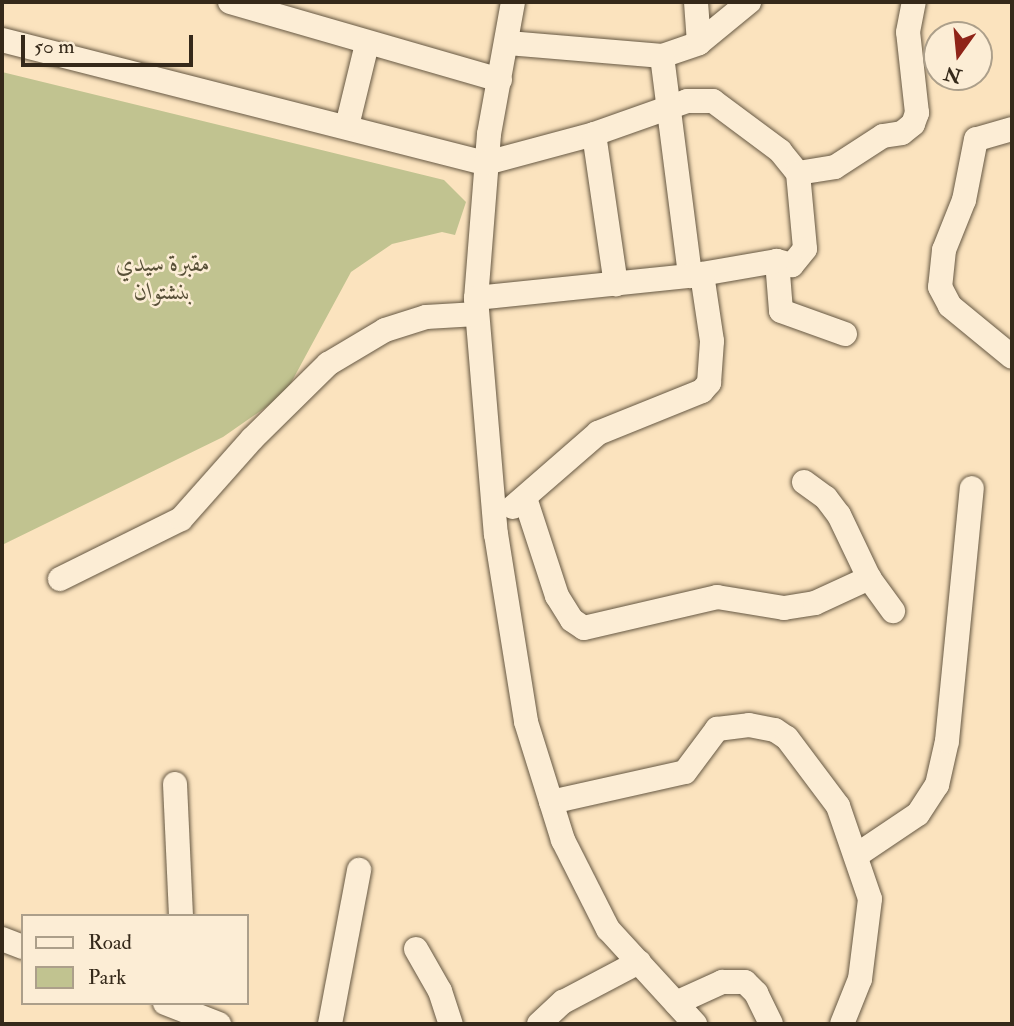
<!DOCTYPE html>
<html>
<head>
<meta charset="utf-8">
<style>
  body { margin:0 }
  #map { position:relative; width:1014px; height:1026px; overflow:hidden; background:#fbe3be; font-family:"IM FELL Double Pica",Amiri,serif }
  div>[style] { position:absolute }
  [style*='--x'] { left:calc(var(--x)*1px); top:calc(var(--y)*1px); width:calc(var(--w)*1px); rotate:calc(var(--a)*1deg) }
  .green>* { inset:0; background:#c1c390 }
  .roads { filter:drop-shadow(0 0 2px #665843) drop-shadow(0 0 2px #665843) }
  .minor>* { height:24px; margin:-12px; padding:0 12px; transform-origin:12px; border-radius:12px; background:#fcedd5 }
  span { translate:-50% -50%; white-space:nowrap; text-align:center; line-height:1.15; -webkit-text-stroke:5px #fcedd5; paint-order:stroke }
  .park-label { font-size:24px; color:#585038; font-style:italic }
  .frame { position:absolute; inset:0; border:4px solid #35291a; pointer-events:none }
  .legend { position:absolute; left:21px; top:914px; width:228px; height:91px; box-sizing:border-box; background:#fcedd5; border:2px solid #ac9f8a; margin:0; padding:9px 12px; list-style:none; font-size:21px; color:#35291a }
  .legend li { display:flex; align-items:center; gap:14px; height:35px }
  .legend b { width:35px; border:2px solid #ac9f8a }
  .north { position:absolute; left:923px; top:21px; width:70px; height:70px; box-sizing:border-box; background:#fcedd5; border:2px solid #ac9f8a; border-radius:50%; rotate:195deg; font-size:19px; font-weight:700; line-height:28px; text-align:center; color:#35291a }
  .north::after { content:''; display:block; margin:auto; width:24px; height:32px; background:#8f2418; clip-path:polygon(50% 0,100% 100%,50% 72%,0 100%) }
  .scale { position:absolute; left:21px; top:35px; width:172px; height:32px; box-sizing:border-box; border:4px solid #35291a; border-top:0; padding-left:9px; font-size:21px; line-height:24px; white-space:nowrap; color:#35291a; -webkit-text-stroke:5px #fcedd5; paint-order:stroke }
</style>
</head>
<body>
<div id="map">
  <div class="green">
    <div style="clip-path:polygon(2px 72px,444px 180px,466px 202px,455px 235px,442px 232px,392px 244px,351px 272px,285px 394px,223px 437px,2px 545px)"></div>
  </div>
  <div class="roads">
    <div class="minor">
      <div style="--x:230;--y:2;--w:281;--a:16.1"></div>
      <div style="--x:513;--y:2;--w:134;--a:100.3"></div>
      <div style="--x:489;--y:134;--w:165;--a:94.5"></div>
      <div style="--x:476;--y:298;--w:237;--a:85.2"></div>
      <div style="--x:496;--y:534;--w:190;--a:80.9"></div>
      <div style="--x:526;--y:722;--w:124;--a:72.6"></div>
      <div style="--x:563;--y:840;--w:100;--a:63.2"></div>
      <div style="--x:608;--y:929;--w:129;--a:47.5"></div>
      <div style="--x:2;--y:40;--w:499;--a:14.3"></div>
      <div style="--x:486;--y:163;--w:112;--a:-15"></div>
      <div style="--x:594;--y:134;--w:99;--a:-19.5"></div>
      <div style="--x:687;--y:101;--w:26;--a:0"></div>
      <div style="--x:713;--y:101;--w:84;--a:36.7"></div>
      <div style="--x:780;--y:151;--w:28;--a:51"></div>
      <div style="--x:798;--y:173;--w:76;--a:84.7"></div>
      <div style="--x:805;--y:249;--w:21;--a:129"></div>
      <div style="--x:792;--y:265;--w:16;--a:-165"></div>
      <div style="--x:777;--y:261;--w:50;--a:85.4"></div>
      <div style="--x:781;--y:311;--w:68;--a:19.8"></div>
      <div style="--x:508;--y:43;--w:155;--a:4.8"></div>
      <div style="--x:662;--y:56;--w:39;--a:-19"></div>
      <div style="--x:699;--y:43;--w:41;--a:-94.2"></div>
      <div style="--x:699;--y:43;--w:65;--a:-39.4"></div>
      <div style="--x:662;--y:56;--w:222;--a:82.7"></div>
      <div style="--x:347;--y:126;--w:84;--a:-76.3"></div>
      <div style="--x:1012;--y:129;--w:37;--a:164"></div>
      <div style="--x:976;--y:139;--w:62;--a:101.1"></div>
      <div style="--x:964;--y:200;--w:54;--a:111.8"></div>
      <div style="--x:944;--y:250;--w:37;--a:96"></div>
      <div style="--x:940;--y:287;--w:21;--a:62"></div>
      <div style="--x:950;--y:306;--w:80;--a:39.4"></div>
      <div style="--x:594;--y:134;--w:152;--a:81.7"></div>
      <div style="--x:798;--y:173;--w:37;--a:-9"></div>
      <div style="--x:835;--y:167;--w:57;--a:-32.9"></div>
      <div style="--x:883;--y:136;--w:19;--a:-9"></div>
      <div style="--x:902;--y:133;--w:14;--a:-39"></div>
      <div style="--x:913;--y:124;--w:12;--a:-70"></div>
      <div style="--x:917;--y:113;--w:81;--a:-96.3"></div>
      <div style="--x:908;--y:32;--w:31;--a:-79"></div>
      <div style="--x:476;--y:298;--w:215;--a:-5.9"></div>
      <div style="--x:690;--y:276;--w:88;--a:-9.8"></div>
      <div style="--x:804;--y:482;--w:27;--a:36"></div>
      <div style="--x:826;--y:498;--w:21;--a:53"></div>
      <div style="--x:839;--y:515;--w:70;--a:64.5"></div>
      <div style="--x:869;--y:578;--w:41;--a:54"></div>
      <div style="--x:525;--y:498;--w:103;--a:71.9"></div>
      <div style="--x:557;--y:596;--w:28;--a:58"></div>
      <div style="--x:572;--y:620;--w:14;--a:34"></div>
      <div style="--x:584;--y:628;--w:137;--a:-13.1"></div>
      <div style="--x:717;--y:597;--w:68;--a:9.3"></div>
      <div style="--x:784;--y:608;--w:31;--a:-9"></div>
      <div style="--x:815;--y:603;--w:60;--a:-24.8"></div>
      <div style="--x:513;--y:507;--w:113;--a:-41"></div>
      <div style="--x:598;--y:433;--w:112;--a:-22"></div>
      <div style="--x:702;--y:391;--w:11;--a:-49"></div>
      <div style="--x:709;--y:383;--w:42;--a:-85.9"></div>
      <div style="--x:712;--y:341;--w:68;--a:-98.5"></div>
      <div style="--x:60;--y:579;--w:135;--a:-26.4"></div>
      <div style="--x:181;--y:519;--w:107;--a:-48.4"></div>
      <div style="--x:252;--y:439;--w:107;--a:-44.6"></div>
      <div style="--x:328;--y:364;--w:66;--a:-30.8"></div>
      <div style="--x:385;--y:330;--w:43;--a:-17.6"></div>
      <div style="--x:426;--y:317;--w:51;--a:-3.4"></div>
      <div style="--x:175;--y:784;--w:132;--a:87.4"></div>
      <div style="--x:551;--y:802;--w:137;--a:-12.6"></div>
      <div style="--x:685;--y:772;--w:54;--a:-53.3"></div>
      <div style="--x:717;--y:729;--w:32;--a:-7"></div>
      <div style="--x:749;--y:725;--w:26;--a:11"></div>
      <div style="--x:775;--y:730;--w:14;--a:34"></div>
      <div style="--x:787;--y:738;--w:85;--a:53.1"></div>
      <div style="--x:838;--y:806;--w:98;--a:71"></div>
      <div style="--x:870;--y:899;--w:81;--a:97.1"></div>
      <div style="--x:860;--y:979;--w:48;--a:111.8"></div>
      <div style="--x:857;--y:855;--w:73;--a:-33.9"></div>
      <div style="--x:918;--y:814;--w:35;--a:-57"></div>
      <div style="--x:937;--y:785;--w:45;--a:-77.2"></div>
      <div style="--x:947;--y:741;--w:254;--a:-84.4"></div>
      <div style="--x:2;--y:939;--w:22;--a:21"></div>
      <div style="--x:416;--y:949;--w:48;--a:60.3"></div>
      <div style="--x:440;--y:991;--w:35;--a:72"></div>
      <div style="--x:165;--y:1003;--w:58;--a:21.3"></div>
      <div style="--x:676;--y:1003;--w:51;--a:-24.5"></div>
      <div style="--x:722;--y:982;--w:23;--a:0"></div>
      <div style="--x:745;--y:982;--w:16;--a:45"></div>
      <div style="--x:756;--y:993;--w:34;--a:64"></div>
      <div style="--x:330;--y:1024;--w:157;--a:-79.3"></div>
      <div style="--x:539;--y:1024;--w:33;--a:-43"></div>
      <div style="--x:563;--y:1002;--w:86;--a:-27.8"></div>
    </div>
  </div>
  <div class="park-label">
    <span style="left:163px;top:278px">مقبرة سيدي<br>بنشتوان</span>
  </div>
  <div class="frame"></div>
  <ul class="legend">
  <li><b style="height:9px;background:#fcedd5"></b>Road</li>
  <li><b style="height:19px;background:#c1c390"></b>Park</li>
  </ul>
  <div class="north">N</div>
  <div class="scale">50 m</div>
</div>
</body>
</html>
